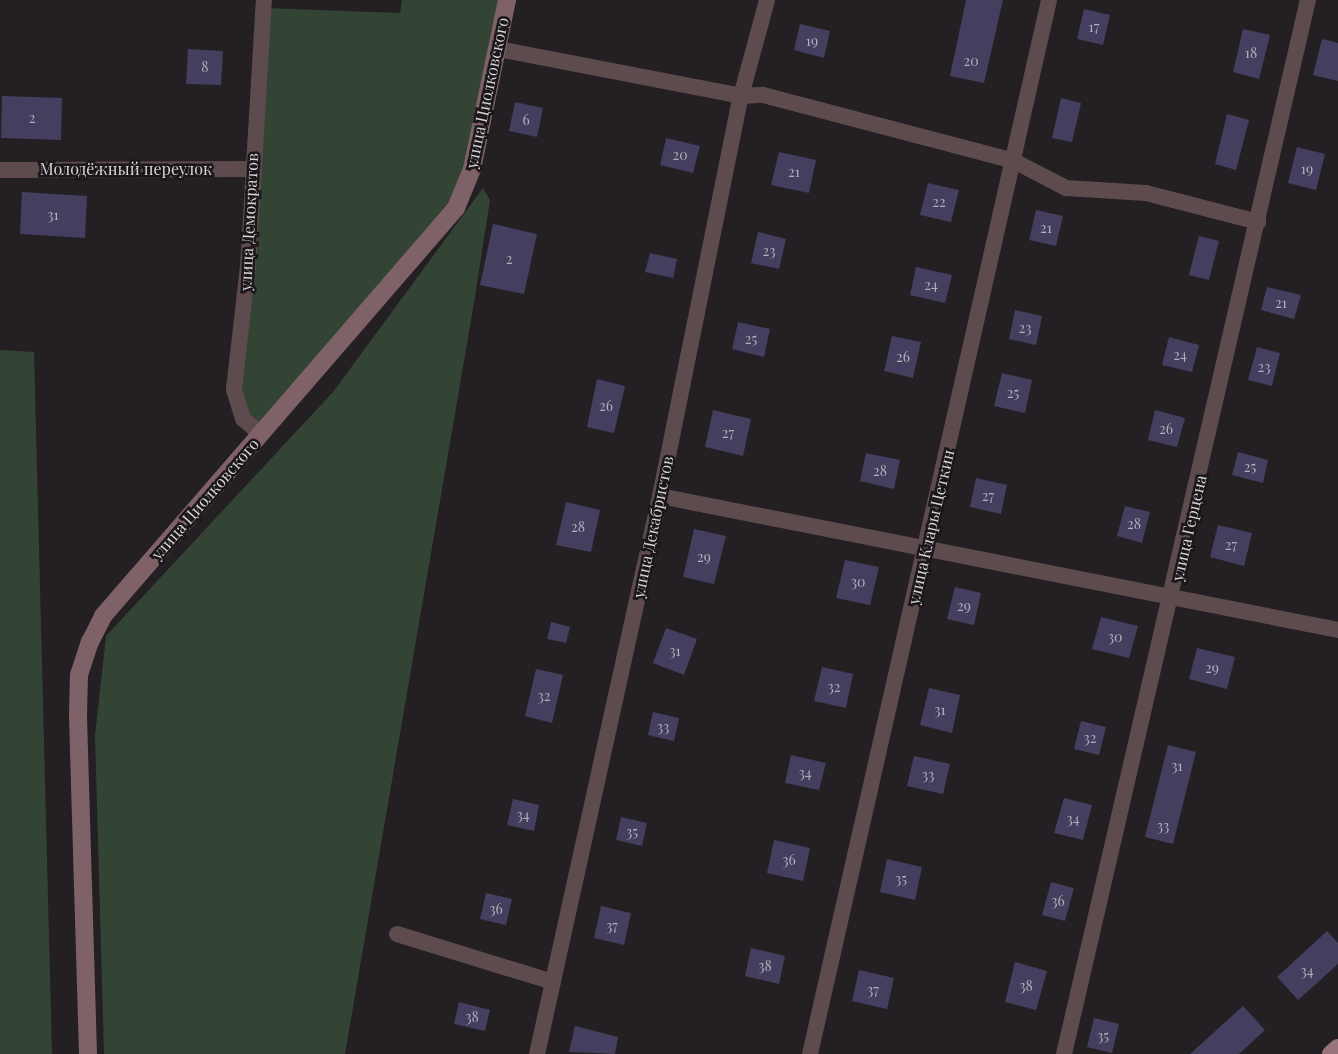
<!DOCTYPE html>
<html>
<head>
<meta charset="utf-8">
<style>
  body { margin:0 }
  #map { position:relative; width:1338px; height:1054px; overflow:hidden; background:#231f23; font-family:"Playfair Display",serif }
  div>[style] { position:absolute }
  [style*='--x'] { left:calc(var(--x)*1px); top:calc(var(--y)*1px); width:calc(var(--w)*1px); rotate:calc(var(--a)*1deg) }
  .green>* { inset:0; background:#334434 }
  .building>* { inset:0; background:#453f5f }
  .street>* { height:16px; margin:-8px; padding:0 8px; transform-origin:8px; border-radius:8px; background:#5d4b4e }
  .secondary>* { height:18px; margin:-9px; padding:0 9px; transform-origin:9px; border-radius:9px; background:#7e6267 }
  .primary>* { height:18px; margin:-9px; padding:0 9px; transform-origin:9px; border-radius:9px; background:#98747a }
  span { translate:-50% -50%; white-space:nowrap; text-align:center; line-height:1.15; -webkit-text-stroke:5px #1a161a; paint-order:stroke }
  .number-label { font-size:14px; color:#b2afb8 }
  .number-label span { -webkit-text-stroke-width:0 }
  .street-label { font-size:16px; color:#d6d4d6 }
</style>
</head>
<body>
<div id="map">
  <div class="green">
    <div style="clip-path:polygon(402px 0,507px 0,456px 208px,261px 434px,243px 419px,241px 348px,264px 8px,400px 13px)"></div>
    <div style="clip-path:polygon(483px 188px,490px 200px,474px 303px,345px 1054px,104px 1054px,95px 735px,106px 636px,333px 392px)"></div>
    <div style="clip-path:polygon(0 350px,34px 352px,52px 1054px,0 1054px)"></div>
  </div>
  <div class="building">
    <div style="clip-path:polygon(966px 0,1003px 0,984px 83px,950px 76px)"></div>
    <div style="clip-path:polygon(1084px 9px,1110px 15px,1103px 45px,1077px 39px)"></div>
    <div style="clip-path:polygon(800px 24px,830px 31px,824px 58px,794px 50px)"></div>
    <div style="clip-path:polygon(1243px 29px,1270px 35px,1259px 79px,1233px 72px)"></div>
    <div style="clip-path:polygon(1322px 39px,1338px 43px,1338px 81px,1313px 75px)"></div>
    <div style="clip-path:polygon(188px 49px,223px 51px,221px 85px,186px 84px)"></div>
    <div style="clip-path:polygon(2px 96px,62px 98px,61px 140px,1px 138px)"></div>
    <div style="clip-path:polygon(1061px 98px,1081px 103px,1072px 142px,1052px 138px)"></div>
    <div style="clip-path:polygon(515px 102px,543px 108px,537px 137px,509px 131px)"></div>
    <div style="clip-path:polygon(1227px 114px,1249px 120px,1236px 170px,1215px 164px)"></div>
    <div style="clip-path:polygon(666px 138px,700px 146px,693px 173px,660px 165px)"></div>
    <div style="clip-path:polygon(1297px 147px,1325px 154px,1316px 190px,1288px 183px)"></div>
    <div style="clip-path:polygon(779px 152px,816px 160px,809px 193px,771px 185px)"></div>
    <div style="clip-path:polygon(928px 183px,959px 190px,951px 222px,920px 215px)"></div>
    <div style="clip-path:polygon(22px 192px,87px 196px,85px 238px,20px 234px)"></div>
    <div style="clip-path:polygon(1036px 210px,1063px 216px,1056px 246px,1029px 240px)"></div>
    <div style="clip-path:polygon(493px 224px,537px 234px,524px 294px,480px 285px)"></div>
    <div style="clip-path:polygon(758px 232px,786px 239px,779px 269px,751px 263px)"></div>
    <div style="clip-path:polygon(1199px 236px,1219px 241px,1209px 280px,1189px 275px)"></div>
    <div style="clip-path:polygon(650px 253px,677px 259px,673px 278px,645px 272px)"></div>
    <div style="clip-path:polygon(916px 267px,952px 275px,945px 303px,910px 295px)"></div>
    <div style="clip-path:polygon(1267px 287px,1301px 295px,1294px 319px,1261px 310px)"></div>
    <div style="clip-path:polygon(1015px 310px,1042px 316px,1036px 345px,1009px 339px)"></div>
    <div style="clip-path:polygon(738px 322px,770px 329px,764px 357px,732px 349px)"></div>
    <div style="clip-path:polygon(892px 336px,921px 342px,913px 378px,884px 371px)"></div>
    <div style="clip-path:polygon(1169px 337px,1199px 345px,1192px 372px,1162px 365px)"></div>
    <div style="clip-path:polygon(1257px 347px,1280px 353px,1272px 386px,1248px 380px)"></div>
    <div style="clip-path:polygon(1002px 373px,1032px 380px,1025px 413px,994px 406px)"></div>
    <div style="clip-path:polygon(597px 379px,625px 386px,614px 433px,587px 427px)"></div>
    <div style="clip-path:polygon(713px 410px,751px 419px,743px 456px,705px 447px)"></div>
    <div style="clip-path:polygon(1155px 410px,1185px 418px,1177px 447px,1148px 440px)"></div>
    <div style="clip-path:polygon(1238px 452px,1268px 460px,1263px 483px,1232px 475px)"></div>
    <div style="clip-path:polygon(866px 453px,900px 460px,894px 489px,860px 481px)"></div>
    <div style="clip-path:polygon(976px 478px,1007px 485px,1001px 514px,970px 507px)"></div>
    <div style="clip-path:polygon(566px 502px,600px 510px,591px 552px,556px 545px)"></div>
    <div style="clip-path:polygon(1125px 506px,1150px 512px,1142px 543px,1117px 536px)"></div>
    <div style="clip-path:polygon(1218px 525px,1252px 533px,1244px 566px,1210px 557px)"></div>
    <div style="clip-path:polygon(694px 529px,726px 536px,714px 584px,683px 577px)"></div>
    <div style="clip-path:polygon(845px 560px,879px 567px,870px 605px,836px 598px)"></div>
    <div style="clip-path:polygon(955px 587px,981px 593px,974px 625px,947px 619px)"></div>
    <div style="clip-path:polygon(1101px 617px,1138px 626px,1129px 658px,1092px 649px)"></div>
    <div style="clip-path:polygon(551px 622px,570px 627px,566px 643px,547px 639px)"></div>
    <div style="clip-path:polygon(666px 628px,697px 639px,684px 675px,653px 663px)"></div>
    <div style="clip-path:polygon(1197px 648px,1235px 657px,1227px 689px,1189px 679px)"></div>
    <div style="clip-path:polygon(822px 667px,853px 674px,846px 708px,814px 701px)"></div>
    <div style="clip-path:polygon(536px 669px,563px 675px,552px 723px,525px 716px)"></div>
    <div style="clip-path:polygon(929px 688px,960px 695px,952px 733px,920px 725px)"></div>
    <div style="clip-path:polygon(653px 712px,679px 718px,674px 741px,648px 735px)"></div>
    <div style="clip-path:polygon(1081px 721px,1106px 727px,1099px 755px,1074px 749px)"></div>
    <div style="clip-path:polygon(1168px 745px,1196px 752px,1173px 844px,1145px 837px)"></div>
    <div style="clip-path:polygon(791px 755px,826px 763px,819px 790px,785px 783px)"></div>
    <div style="clip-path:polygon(914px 756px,950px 764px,943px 794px,907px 786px)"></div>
    <div style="clip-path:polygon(1064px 798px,1092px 805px,1083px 840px,1054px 833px)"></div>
    <div style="clip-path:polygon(513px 799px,539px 805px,534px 831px,507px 825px)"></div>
    <div style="clip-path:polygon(621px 817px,647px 823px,642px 846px,616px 840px)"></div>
    <div style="clip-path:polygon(774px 840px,810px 848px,803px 881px,767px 873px)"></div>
    <div style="clip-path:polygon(887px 859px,922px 867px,915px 900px,880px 892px)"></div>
    <div style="clip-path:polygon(1051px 882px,1074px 888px,1065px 921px,1042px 915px)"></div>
    <div style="clip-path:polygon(486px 893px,512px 899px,506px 925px,480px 919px)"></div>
    <div style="clip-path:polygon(601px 906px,631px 913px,624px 945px,594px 938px)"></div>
    <div style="clip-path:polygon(1327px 931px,1338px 943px,1338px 964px,1298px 1000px,1277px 977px)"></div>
    <div style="clip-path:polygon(751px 948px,785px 956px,779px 984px,745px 976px)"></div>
    <div style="clip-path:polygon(1015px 962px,1047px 971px,1036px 1010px,1005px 1002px)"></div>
    <div style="clip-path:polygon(859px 970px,894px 978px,887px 1009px,852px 1001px)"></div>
    <div style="clip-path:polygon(459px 1002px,490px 1010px,485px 1031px,454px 1024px)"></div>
    <div style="clip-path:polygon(1243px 1006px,1265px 1030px,1239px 1054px,1190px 1054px)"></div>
    <div style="clip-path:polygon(1094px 1018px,1119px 1024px,1112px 1053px,1087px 1047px)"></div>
    <div style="clip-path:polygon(575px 1026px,618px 1037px,615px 1054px,569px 1052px)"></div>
  </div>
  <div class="street">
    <div style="--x:498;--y:49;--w:248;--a:10.9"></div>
    <div style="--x:741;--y:96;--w:22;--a:-3"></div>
    <div style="--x:763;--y:95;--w:260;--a:14.7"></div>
    <div style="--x:1014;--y:161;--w:59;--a:27.4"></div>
    <div style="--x:1066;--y:188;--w:80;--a:3.6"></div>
    <div style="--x:1146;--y:193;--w:116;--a:14.5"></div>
    <div style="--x:0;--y:170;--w:252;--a:-0.2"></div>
    <div style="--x:261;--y:434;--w:23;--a:-140"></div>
    <div style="--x:243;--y:419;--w:31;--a:-107"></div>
    <div style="--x:234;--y:389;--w:123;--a:-83.5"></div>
    <div style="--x:248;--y:267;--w:267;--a:-86.6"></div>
    <div style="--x:660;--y:496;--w:691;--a:11.18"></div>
    <div style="--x:397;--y:934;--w:163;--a:17.1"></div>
    <div style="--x:537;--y:1054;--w:571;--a:-77.57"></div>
    <div style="--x:660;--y:496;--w:408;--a:-78.6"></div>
    <div style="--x:741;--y:96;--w:99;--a:-74.8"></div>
    <div style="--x:810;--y:1054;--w:1081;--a:-77.22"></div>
    <div style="--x:1064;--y:1054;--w:1082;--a:-76.97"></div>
  </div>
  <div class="secondary">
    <div style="--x:88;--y:1054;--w:339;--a:-91.7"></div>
    <div style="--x:78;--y:715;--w:40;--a:-88.6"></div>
    <div style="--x:79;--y:675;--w:35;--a:-72"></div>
    <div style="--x:90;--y:642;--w:29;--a:-63"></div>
    <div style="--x:103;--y:616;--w:540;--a:-49.13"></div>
    <div style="--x:456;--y:208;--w:42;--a:-67.7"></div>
    <div style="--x:472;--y:169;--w:173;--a:-78.3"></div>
  </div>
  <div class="primary">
    <div style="--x:1331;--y:1054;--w:9;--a:-41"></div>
  </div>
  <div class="number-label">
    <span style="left:1094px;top:27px">17</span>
    <span style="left:812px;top:41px">19</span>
    <span style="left:1251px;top:53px">18</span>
    <span style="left:971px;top:61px">20</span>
    <span style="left:205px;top:67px">8</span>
    <span style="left:32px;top:118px">2</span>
    <span style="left:526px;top:120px">6</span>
    <span style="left:680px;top:155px">20</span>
    <span style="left:1307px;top:169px">19</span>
    <span style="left:794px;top:172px">21</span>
    <span style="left:939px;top:202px">22</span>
    <span style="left:53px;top:215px">31</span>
    <span style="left:1046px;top:228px">21</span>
    <span style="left:769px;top:251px">23</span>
    <span style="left:509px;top:259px">2</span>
    <span style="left:931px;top:285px">24</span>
    <span style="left:1281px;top:303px">21</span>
    <span style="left:1025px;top:328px">23</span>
    <span style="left:751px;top:339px">25</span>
    <span style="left:1180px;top:355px">24</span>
    <span style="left:903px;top:357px">26</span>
    <span style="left:1264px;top:367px">23</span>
    <span style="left:1013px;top:393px">25</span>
    <span style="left:606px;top:406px">26</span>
    <span style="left:1166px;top:429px">26</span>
    <span style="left:728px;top:433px">27</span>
    <span style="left:1250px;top:467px">25</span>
    <span style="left:880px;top:471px">28</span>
    <span style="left:988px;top:496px">27</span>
    <span style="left:1134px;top:524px">28</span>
    <span style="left:578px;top:527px">28</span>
    <span style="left:1231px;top:545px">27</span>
    <span style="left:704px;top:557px">29</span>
    <span style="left:858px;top:582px">30</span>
    <span style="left:964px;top:606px">29</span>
    <span style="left:1115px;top:637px">30</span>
    <span style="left:675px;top:651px">31</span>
    <span style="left:1212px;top:668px">29</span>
    <span style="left:834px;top:687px">32</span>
    <span style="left:544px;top:696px">32</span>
    <span style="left:940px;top:710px">31</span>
    <span style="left:663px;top:727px">33</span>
    <span style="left:1090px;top:738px">32</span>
    <span style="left:1177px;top:766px">31</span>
    <span style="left:805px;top:773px">34</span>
    <span style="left:928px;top:775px">33</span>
    <span style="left:523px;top:815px">34</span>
    <span style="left:1073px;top:819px">34</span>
    <span style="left:1163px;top:826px">33</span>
    <span style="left:632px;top:832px">35</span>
    <span style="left:789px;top:860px">36</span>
    <span style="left:901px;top:879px">35</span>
    <span style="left:1058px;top:901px">36</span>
    <span style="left:496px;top:909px">36</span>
    <span style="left:612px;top:926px">37</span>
    <span style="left:765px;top:966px">38</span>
    <span style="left:1307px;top:971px">34</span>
    <span style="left:1026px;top:986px">38</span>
    <span style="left:873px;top:990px">37</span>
    <span style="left:472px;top:1017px">38</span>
    <span style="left:1103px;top:1036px">35</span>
  </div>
  <div class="street-label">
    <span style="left:487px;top:93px;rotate:-78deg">улица Циолковского</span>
    <span style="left:126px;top:169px">Молодёжный переулок</span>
    <span style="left:249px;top:222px;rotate:-87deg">улица Демократов</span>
    <span style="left:205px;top:499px;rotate:-49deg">улица Циолковского</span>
    <span style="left:653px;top:527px;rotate:-78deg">улица Декабристов</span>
    <span style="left:931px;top:527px;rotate:-77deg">улица Клары Цеткин</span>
    <span style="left:1189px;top:528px;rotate:-77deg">улица Герцена</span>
  </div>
</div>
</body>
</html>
